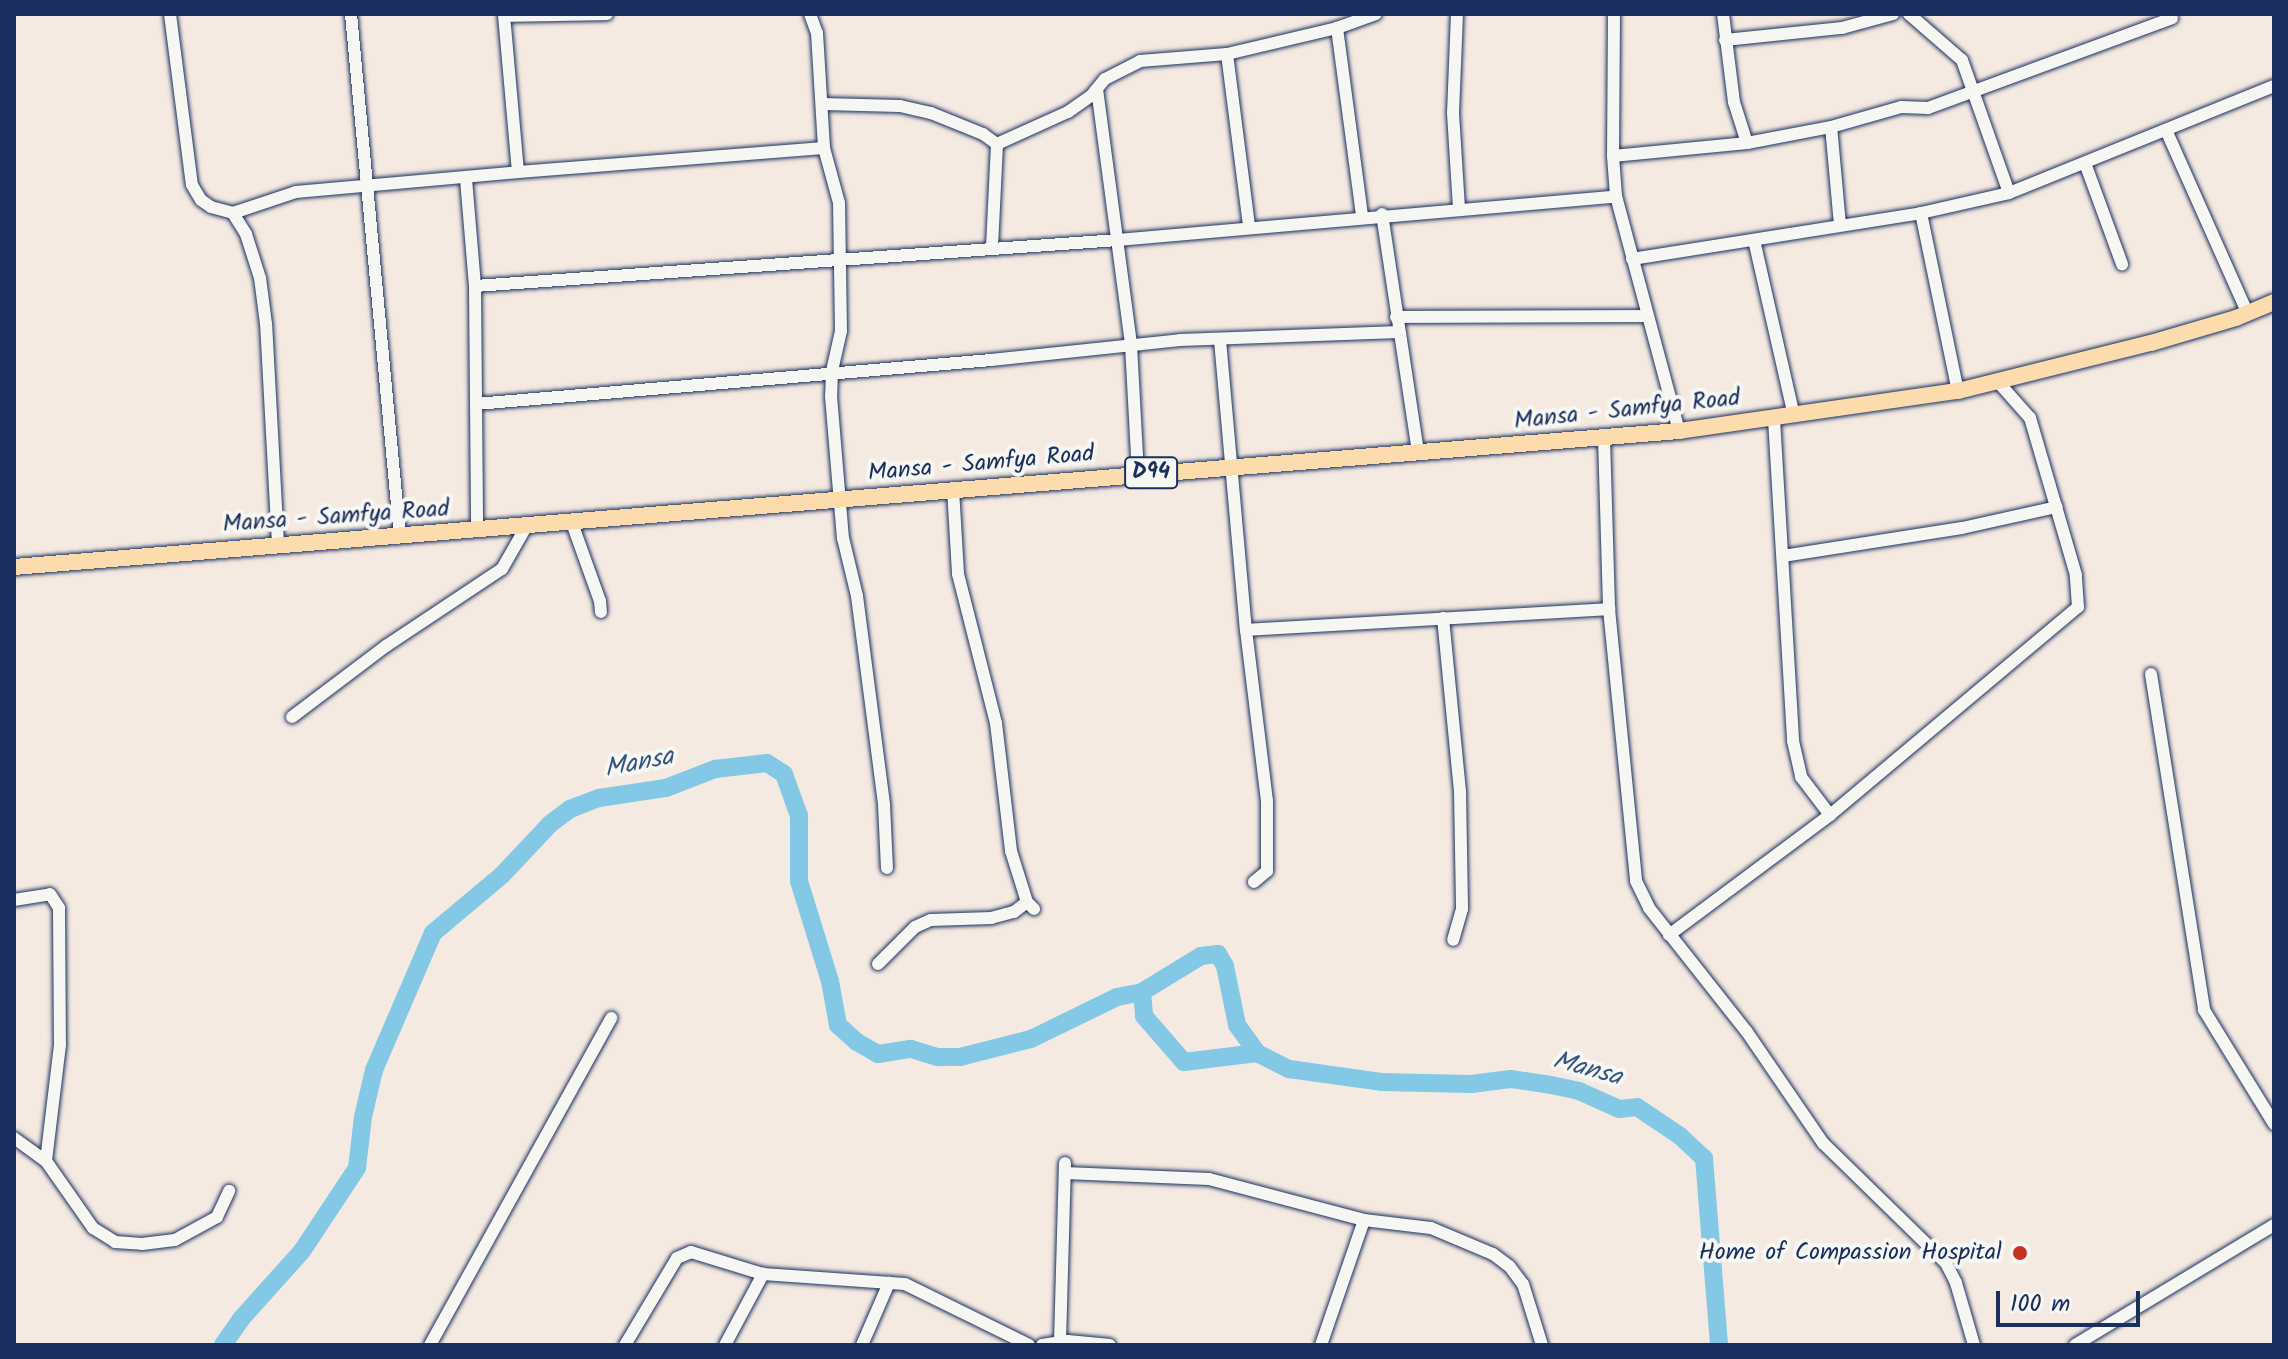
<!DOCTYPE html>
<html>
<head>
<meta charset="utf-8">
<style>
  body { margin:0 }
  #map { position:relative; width:2288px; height:1359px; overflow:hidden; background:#f5eae2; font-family:Kalam,sans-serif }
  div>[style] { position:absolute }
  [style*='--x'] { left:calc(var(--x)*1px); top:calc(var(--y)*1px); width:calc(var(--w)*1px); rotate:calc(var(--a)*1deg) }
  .river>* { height:18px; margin:-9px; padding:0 9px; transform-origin:9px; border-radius:9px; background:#83c8e4 }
  .roads { filter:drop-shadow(0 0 2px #1b2f5e) drop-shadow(0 0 2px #1b2f5e) }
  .minor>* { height:12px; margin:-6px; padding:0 6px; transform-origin:6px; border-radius:6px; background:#f6f6f2 }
  .major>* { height:16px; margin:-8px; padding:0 8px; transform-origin:8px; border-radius:8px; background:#fcdcac }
  .dots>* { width:22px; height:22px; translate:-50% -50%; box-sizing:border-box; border:4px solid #f6f6f2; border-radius:50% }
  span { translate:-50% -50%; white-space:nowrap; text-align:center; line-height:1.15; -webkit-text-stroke:8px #f6f6f2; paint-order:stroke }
  .shield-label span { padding:2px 6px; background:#f6f6f2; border:2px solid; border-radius:6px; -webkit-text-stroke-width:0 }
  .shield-label { font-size:22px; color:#1b2f5e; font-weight:700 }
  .street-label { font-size:24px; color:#1b2f5e }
  .poi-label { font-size:24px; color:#1b2f5e }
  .right { translate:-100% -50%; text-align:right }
  .water-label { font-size:26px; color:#355580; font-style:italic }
  .frame { position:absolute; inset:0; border:16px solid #1b2f5e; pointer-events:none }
  .scale { position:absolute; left:1996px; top:1291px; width:144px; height:36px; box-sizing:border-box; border:4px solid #1b2f5e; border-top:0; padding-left:10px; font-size:24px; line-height:28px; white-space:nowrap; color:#1b2f5e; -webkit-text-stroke:6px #f6f6f2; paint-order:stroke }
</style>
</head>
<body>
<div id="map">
  <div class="river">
    <div style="--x:1142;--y:992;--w:24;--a:85"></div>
    <div style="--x:1144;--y:1016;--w:61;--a:49"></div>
    <div style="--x:1184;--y:1062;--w:74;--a:-7"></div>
    <div style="--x:223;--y:1345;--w:32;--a:-55"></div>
    <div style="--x:241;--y:1319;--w:91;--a:-48.1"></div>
    <div style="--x:302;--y:1251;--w:100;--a:-56.5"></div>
    <div style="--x:357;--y:1168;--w:51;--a:-83.3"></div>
    <div style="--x:363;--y:1117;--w:48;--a:-76.8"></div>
    <div style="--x:374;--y:1070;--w:149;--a:-66.7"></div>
    <div style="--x:433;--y:933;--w:90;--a:-40"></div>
    <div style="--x:502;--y:875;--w:70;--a:-46.7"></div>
    <div style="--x:550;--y:824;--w:25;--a:-37"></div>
    <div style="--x:570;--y:809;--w:31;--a:-21"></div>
    <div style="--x:599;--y:798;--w:68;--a:-8.5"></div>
    <div style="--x:666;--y:788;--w:53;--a:-21.2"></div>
    <div style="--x:715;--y:769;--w:52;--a:-6.6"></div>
    <div style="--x:767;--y:763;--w:20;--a:33"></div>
    <div style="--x:784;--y:774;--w:45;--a:70.3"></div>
    <div style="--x:799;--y:816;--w:65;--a:90"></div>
    <div style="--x:799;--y:881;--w:105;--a:72.8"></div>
    <div style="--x:830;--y:981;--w:45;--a:79.7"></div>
    <div style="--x:838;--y:1025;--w:25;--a:42"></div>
    <div style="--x:857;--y:1042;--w:24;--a:30"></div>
    <div style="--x:878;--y:1054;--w:33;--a:-9"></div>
    <div style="--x:911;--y:1049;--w:28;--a:17"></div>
    <div style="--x:938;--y:1057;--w:22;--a:0"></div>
    <div style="--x:960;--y:1057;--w:73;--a:-14.2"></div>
    <div style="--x:1031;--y:1039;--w:96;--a:-26"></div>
    <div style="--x:1117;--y:997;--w:25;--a:-11"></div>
    <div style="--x:1142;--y:992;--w:69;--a:-31.4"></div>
    <div style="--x:1201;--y:956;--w:17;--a:-7"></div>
    <div style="--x:1218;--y:954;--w:14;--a:60"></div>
    <div style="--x:1225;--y:966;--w:60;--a:78.5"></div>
    <div style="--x:1237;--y:1025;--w:34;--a:54"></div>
    <div style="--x:1257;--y:1053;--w:36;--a:27"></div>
    <div style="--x:1289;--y:1069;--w:93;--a:8"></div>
    <div style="--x:1381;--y:1082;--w:90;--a:1.3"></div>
    <div style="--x:1471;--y:1084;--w:40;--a:-7.1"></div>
    <div style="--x:1511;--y:1079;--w:40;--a:8.5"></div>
    <div style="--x:1551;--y:1085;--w:29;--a:12"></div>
    <div style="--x:1579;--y:1091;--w:44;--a:24.2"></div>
    <div style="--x:1619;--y:1109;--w:18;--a:-6"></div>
    <div style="--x:1637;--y:1107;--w:52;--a:34"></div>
    <div style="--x:1680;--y:1136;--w:33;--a:43"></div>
    <div style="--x:1704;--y:1158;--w:188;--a:85.4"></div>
  </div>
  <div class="roads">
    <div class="minor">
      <div style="--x:170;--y:14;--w:172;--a:82.7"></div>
      <div style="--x:192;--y:185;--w:17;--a:59"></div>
      <div style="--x:201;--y:200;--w:12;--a:35"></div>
      <div style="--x:211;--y:207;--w:23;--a:15"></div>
      <div style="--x:351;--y:14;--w:525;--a:84.65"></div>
      <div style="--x:810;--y:14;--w:20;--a:70"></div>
      <div style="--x:817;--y:33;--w:115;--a:86.5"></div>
      <div style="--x:824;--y:148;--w:57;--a:74.7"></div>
      <div style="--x:839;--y:203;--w:128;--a:89.1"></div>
      <div style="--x:841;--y:331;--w:41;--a:102.7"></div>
      <div style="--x:832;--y:371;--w:25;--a:92"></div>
      <div style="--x:831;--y:396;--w:143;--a:85.2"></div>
      <div style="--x:843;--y:538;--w:60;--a:76.4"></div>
      <div style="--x:857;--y:596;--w:211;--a:82.6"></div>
      <div style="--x:884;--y:805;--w:63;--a:87.3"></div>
      <div style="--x:1457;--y:14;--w:99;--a:92.3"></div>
      <div style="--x:1453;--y:113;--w:95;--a:86.4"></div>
      <div style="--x:1614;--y:14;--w:142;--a:90.4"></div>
      <div style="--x:1613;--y:156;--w:40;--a:85.7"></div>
      <div style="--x:1616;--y:196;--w:243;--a:75"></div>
      <div style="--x:1723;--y:14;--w:89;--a:82.9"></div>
      <div style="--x:1734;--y:102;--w:43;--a:72.4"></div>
      <div style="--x:1909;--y:14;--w:70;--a:41"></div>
      <div style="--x:1962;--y:60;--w:141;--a:70.5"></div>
      <div style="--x:505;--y:16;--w:102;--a:-1.1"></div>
      <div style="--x:1337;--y:28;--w:190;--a:82.4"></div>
      <div style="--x:1725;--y:40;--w:118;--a:-5.9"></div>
      <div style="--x:1842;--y:28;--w:53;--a:-15.4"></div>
      <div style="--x:1227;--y:54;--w:172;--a:82.7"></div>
      <div style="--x:1097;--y:89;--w:258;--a:82.4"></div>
      <div style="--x:1131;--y:345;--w:129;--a:86.9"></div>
      <div style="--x:823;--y:104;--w:77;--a:1.5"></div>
      <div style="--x:900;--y:106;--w:32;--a:13"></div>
      <div style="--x:931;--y:113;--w:56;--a:22"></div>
      <div style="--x:983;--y:134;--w:17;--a:36"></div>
      <div style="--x:2166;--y:130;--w:201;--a:66"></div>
      <div style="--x:997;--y:144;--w:78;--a:-24.3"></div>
      <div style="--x:1068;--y:112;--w:28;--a:-35"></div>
      <div style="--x:1091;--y:96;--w:22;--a:-51"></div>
      <div style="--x:1105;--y:79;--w:39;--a:-27"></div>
      <div style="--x:1140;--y:61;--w:87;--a:-4.6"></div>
      <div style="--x:1227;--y:54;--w:113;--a:-13.3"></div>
      <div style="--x:1337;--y:28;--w:41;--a:-19.7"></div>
      <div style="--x:1613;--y:156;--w:135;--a:-5.5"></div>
      <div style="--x:1747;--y:143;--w:86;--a:-10.8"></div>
      <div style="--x:2085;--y:163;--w:108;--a:69.9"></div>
      <div style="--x:518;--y:172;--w:307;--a:-4.5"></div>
      <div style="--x:466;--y:179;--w:107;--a:85.2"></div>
      <div style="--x:475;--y:286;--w:245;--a:89.5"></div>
      <div style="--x:1921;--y:213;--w:182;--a:78.3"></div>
      <div style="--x:1382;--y:214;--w:241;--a:81.4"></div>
      <div style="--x:1840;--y:225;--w:98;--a:-95.2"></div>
      <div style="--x:1831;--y:127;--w:73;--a:-15.9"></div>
      <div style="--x:1901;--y:107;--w:27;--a:2"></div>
      <div style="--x:1928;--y:108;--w:260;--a:-20.2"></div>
      <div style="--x:1754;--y:240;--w:180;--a:77.2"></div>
      <div style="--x:992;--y:247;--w:103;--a:-87.2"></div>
      <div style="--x:1632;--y:259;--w:293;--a:-9"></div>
      <div style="--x:1921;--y:213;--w:90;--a:-12.8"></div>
      <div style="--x:2009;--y:193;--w:286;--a:-22"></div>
      <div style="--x:475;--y:286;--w:645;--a:-4.09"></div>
      <div style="--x:1118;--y:240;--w:500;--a:-5"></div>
      <div style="--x:1396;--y:317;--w:251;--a:-0.2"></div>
      <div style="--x:1220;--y:340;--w:291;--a:84.9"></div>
      <div style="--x:1246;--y:630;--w:172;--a:83"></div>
      <div style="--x:1267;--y:801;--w:70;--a:90"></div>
      <div style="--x:1267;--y:871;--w:17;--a:140"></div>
      <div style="--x:476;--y:404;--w:517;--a:-4.88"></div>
      <div style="--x:991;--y:360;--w:190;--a:-6"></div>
      <div style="--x:1180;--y:340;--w:219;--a:-2.1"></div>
      <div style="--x:1774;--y:419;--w:323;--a:86.6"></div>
      <div style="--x:1793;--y:741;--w:37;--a:77"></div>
      <div style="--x:1801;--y:777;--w:48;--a:52.7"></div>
      <div style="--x:1604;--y:438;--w:171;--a:88.3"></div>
      <div style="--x:1609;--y:609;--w:273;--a:84.3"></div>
      <div style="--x:1636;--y:881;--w:30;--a:64"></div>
      <div style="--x:1649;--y:908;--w:158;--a:51.7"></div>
      <div style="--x:1747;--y:1032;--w:135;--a:55.6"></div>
      <div style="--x:1823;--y:1143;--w:172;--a:44.3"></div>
      <div style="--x:1946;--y:1263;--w:22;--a:63"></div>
      <div style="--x:1956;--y:1283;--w:65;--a:73.8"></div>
      <div style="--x:953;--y:489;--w:85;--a:86.6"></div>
      <div style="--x:958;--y:574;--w:154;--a:75.7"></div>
      <div style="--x:996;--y:723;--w:129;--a:83.3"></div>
      <div style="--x:1011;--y:851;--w:53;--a:72.6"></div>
      <div style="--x:1027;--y:902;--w:10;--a:45"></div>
      <div style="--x:572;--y:523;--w:83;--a:70.3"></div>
      <div style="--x:600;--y:601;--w:11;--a:85"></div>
      <div style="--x:278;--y:544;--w:220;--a:-93.1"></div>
      <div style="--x:266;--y:324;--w:46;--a:-97.4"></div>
      <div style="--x:260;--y:278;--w:46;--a:-107.7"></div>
      <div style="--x:246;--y:234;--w:25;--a:-122"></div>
      <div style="--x:233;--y:213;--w:66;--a:-18.4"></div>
      <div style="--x:296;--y:192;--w:223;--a:-5.1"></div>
      <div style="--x:518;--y:172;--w:159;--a:-95.1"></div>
      <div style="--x:1783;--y:556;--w:181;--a:-8.9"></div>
      <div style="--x:1962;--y:528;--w:97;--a:-12.5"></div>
      <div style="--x:1443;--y:618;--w:174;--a:84.4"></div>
      <div style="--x:1460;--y:791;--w:118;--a:89"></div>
      <div style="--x:1462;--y:909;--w:32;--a:106"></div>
      <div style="--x:1246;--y:630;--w:364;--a:-3.3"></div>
      <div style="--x:2151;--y:674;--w:340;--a:81"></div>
      <div style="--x:2204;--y:1010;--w:134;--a:58.4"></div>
      <div style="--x:292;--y:717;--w:118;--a:-37.1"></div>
      <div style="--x:386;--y:646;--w:139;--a:-33.6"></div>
      <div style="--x:502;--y:569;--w:48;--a:-60.3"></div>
      <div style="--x:14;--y:900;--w:36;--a:-9"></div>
      <div style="--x:50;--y:894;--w:17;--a:57"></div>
      <div style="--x:59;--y:908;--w:137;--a:89.6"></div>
      <div style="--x:60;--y:1045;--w:117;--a:96.9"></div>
      <div style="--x:1669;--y:935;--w:201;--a:-36.7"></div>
      <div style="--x:1830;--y:815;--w:324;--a:-40"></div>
      <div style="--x:2078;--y:607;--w:32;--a:-94"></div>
      <div style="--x:2076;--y:575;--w:164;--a:-106.3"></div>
      <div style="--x:2030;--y:418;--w:48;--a:-131.6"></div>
      <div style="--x:878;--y:964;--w:52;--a:-45"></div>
      <div style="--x:915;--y:927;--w:17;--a:-24"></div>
      <div style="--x:931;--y:920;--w:60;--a:-1.9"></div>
      <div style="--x:991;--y:918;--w:24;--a:-15"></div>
      <div style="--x:1014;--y:912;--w:16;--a:-38"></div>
      <div style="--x:14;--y:1138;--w:39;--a:36"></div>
      <div style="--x:46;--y:1161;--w:82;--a:55"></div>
      <div style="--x:93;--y:1228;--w:26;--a:32"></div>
      <div style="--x:115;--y:1242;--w:27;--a:4"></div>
      <div style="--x:142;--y:1244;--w:33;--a:-7"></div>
      <div style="--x:175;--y:1240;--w:48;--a:-28.7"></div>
      <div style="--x:217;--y:1217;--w:29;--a:-65"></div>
      <div style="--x:1065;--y:1173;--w:144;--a:2.4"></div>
      <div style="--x:1209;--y:1179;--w:160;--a:14.8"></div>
      <div style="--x:1364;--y:1220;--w:67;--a:6.8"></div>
      <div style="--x:1431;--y:1228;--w:67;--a:22.8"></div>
      <div style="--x:1493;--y:1254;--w:21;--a:37"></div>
      <div style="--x:1510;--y:1267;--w:21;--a:53"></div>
      <div style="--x:1523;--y:1284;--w:64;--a:72.7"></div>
      <div style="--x:1060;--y:1342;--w:179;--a:-88.4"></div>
      <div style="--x:430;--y:1345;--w:374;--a:-61"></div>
      <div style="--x:625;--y:1345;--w:101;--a:-59.1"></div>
      <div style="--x:677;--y:1258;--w:15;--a:-23"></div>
      <div style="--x:691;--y:1252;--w:75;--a:17"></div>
      <div style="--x:763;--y:1274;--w:142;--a:4"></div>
      <div style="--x:905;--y:1284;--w:138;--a:26.2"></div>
      <div style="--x:725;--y:1345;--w:81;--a:-61.8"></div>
      <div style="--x:862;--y:1345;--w:68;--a:-66.5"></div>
      <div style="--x:1042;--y:1345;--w:26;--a:-9"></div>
      <div style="--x:1068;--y:1341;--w:42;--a:5.4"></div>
      <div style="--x:1321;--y:1345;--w:132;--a:-71"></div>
      <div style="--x:2075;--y:1345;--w:232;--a:-31.1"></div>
    </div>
    <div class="major">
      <div style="--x:14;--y:567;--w:1671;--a:-4.67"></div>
      <div style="--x:1679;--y:431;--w:282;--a:-8.2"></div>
      <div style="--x:1958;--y:391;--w:199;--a:-14"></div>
      <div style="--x:2151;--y:343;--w:89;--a:-16.4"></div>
      <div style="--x:2236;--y:318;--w:41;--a:-22.8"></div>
    </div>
  </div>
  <div class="dots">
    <div style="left:2020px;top:1253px;background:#c8321e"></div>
  </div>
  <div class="shield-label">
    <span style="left:1151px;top:473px">D94</span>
  </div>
  <div class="street-label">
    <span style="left:1627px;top:410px;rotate:-6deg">Mansa - Samfya Road</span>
    <span style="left:981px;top:464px;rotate:-5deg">Mansa - Samfya Road</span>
    <span style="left:336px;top:517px;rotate:-4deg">Mansa - Samfya Road</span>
  </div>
  <div class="poi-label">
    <span class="right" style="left:2002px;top:1253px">Home of Compassion Hospital</span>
  </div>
  <div class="water-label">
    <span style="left:639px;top:764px;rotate:-11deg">Mansa</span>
    <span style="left:1587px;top:1070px;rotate:15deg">Mansa</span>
  </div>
  <div class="frame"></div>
  <div class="scale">100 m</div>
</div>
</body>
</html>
